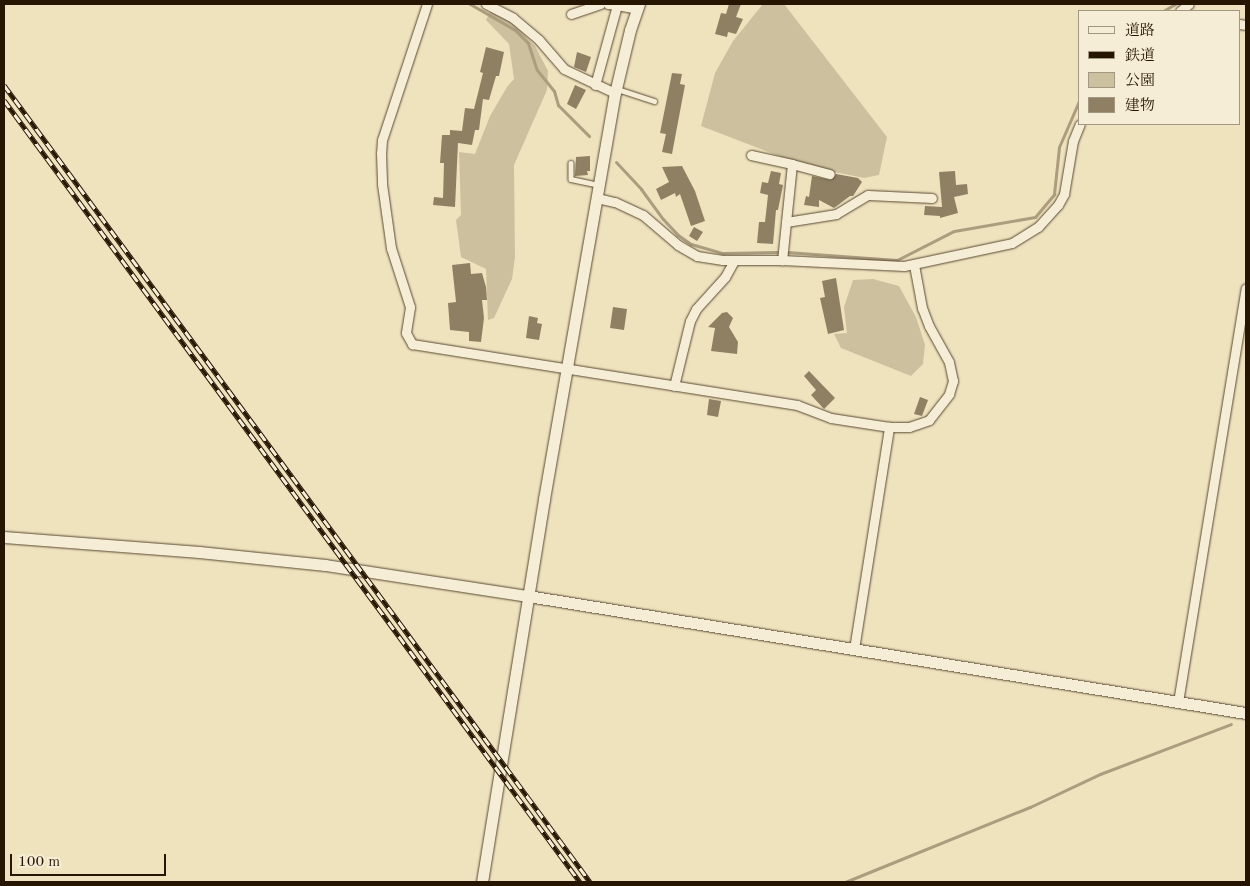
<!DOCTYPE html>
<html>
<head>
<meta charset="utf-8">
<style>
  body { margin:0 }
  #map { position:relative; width:1250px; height:886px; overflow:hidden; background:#efe3be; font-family:"Old Standard TT","Noto Serif JP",serif }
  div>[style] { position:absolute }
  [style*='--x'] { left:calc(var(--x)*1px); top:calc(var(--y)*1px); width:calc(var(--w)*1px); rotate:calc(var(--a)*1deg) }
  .green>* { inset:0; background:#cdc09e }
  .stream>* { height:3px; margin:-1.5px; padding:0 1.5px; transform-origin:1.5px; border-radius:1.5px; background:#ab9d7e }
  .building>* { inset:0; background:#8f8063 }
  .roads { filter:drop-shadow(0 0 1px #584830) drop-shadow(0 0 1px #584830) }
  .lane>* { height:4.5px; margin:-2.25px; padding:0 2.25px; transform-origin:2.25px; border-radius:2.25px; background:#f5edd5 }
  .street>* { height:9px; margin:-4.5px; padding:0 4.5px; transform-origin:4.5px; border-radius:4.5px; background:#f5edd5 }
  .secondary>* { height:11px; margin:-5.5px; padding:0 5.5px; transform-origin:5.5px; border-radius:5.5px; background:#f5edd5 }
  .rail>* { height:5px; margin-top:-2.5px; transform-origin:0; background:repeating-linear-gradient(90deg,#f5edd5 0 9px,#261501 0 18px); box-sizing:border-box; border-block:1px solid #261501 }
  span { translate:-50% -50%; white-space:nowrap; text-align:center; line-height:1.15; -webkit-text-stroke:4px #f5edd5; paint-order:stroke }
  .frame { position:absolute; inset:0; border:5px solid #261501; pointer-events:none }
  .legend { position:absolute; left:1078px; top:10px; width:162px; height:115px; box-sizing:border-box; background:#f5edd5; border:1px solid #a29780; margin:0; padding:6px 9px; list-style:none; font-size:15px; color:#261501 }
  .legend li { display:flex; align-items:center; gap:10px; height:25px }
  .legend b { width:25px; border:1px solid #a29780 }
  .scale { position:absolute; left:10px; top:854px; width:156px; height:22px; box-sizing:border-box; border:2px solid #261501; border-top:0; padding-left:6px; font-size:15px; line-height:18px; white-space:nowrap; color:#261501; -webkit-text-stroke:4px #f5edd5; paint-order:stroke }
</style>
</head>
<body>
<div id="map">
  <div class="green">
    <div style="clip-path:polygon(763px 4px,784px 4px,887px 137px,879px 175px,864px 178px,805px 166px,701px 126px,715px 73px,733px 41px)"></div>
    <div style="clip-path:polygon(491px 10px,516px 26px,535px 46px,548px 71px,547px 90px,514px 165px,515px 257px,512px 279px,494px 318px,488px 320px,486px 269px,461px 257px,456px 220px,461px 215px,459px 152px,475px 154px,490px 116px,507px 87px,514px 79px,509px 44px,486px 20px)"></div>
    <div style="clip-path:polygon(873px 279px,899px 286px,916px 317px,925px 345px,923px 364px,911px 376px,841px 348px,834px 334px,847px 333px,844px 307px,853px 280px)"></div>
  </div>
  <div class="stream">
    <div style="--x:470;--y:4;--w:52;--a:30"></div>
    <div style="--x:515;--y:30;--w:18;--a:45"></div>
    <div style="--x:528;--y:43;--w:28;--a:72"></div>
    <div style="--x:537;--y:70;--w:27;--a:51"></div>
    <div style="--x:554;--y:91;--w:15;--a:74"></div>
    <div style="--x:558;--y:105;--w:44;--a:45"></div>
    <div style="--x:1163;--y:11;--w:14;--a:-30"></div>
    <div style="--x:616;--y:162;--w:37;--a:47"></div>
    <div style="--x:641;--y:189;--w:37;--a:54"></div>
    <div style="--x:663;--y:219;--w:22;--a:47"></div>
    <div style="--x:678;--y:235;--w:16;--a:35"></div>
    <div style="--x:691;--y:244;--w:33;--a:16"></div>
    <div style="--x:723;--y:253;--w:54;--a:-1.1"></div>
    <div style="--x:787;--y:252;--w:110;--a:4.2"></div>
    <div style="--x:897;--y:260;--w:64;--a:-27"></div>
    <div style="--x:954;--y:231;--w:82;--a:-9.8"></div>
    <div style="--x:1035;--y:217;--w:30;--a:-50"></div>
    <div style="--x:1054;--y:194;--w:47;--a:-83.9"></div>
    <div style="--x:1059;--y:147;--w:50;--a:-66.5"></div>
    <div style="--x:845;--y:882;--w:200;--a:-22.1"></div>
    <div style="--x:1030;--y:807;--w:77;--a:-25.2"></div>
    <div style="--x:1100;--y:774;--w:140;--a:-20.9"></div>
  </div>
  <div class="building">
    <div style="clip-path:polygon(729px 4px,741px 4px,736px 17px,743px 19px,736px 34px,728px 32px,727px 37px,715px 34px,721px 13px,726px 14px)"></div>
    <div style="clip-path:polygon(486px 47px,504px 52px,499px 76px,496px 76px,489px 100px,483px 99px,479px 130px,475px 130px,472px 145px,458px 143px,455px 207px,433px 205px,434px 197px,443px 198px,444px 163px,440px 163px,442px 135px,450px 135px,450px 130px,462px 131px,465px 108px,474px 109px,483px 73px,480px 72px)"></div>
    <div style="clip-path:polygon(577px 52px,591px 57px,586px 72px,574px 67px)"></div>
    <div style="clip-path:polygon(672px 73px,682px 74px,680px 84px,685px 85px,672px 154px,662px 152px,666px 134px,660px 133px)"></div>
    <div style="clip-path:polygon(575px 85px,586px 90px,576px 109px,567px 104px)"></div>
    <div style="clip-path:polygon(590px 156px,590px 171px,587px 171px,588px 175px,575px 176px,576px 157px)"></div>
    <div style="clip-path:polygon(682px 166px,695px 191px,705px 221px,691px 226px,680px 194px,676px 197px,675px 193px,661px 200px,656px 189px,669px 182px,662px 167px)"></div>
    <div style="clip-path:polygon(771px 171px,781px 173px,779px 184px,783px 185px,778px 210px,776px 210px,773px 244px,757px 243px,759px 222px,765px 222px,768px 195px,760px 193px,762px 182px,768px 183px)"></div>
    <div style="clip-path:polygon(955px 171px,956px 185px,967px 184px,968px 194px,954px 197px,958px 213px,940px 218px,940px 216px,924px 215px,925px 206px,942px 207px,939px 172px)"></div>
    <div style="clip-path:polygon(836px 174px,858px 178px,862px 182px,853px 196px,850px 196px,834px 208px,819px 200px,819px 207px,804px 205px,806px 196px,809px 197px,812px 176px,831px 180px)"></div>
    <div style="clip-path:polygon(694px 227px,703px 232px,697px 241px,689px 236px)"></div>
    <div style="clip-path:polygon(470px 263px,471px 274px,482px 273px,486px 287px,487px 300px,482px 300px,484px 318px,481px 342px,469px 341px,469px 332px,450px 330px,448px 303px,456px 302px,452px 265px)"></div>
    <div style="clip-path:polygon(836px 278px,844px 330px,828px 334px,820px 298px,825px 297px,822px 281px)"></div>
    <div style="clip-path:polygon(613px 307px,627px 309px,624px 330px,610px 328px)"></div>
    <div style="clip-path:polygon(727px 312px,733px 318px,729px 327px,738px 342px,737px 354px,711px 351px,715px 328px,708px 327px,722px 313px)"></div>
    <div style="clip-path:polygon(529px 316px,538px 318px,537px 323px,542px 324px,539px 340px,526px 338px)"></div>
    <div style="clip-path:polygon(809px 371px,835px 398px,824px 409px,811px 395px,816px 390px,804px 376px)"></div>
    <div style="clip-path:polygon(920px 397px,928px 400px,922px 416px,914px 414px)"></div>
    <div style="clip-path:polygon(709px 399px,721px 401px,718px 417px,707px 415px)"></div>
  </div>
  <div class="roads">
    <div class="lane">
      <div style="--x:617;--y:89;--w:39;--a:18"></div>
      <div style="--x:571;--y:163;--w:16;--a:90"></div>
      <div style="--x:571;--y:179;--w:29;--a:12"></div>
    </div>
    <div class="street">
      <div style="--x:427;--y:4;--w:143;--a:108.3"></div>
      <div style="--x:382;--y:140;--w:13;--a:94"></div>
      <div style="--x:381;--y:153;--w:31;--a:88"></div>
      <div style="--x:382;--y:184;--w:65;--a:82"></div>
      <div style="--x:391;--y:248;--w:62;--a:72.1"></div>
      <div style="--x:410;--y:307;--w:26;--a:99"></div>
      <div style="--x:406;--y:333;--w:13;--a:61"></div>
      <div style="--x:412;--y:344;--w:390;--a:9"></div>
      <div style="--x:797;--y:405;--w:36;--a:21"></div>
      <div style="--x:831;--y:418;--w:59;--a:8.8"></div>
      <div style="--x:889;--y:427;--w:20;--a:0"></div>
      <div style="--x:909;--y:427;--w:21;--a:-19"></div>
      <div style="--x:929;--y:420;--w:33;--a:-52"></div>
      <div style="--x:949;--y:394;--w:14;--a:-73"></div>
      <div style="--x:953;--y:381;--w:19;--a:-102"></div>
      <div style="--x:949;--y:362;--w:41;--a:-119.1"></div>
      <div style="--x:929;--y:326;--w:19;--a:-111"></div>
      <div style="--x:922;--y:308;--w:44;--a:-100.5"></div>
      <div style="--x:486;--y:4;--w:30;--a:27"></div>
      <div style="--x:513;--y:18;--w:34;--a:40"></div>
      <div style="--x:539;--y:40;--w:38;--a:49"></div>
      <div style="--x:564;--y:69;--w:56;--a:25.2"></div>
      <div style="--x:617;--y:5;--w:20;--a:11"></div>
      <div style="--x:1180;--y:11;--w:11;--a:-38"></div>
      <div style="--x:571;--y:14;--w:31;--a:-19"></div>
      <div style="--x:1239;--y:24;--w:7;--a:8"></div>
      <div style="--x:595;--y:85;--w:83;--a:-74.6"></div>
      <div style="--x:617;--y:5;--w:9;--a:-174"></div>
      <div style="--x:751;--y:155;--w:42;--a:12.4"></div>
      <div style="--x:792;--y:164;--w:97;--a:95.9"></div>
      <div style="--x:792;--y:164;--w:39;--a:15"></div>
      <div style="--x:597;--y:198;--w:18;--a:13"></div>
      <div style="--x:615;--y:202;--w:31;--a:25"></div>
      <div style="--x:643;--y:215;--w:46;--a:40.6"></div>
      <div style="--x:678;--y:245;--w:22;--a:30"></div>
      <div style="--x:697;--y:256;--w:26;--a:9"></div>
      <div style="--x:723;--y:260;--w:59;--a:0"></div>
      <div style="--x:782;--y:260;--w:122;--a:2.8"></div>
      <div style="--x:904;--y:266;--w:110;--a:-12"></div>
      <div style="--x:1012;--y:243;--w:31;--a:-32"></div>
      <div style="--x:1038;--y:227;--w:30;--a:-48"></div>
      <div style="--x:1058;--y:205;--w:13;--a:-61"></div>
      <div style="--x:1064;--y:194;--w:54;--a:-80.4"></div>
      <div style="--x:1073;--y:141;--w:18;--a:-68"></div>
      <div style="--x:786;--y:222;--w:51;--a:-9.1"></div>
      <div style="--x:836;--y:214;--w:37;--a:-31"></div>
      <div style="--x:868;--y:195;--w:64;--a:2.7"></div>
      <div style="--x:674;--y:386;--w:67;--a:-76.2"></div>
      <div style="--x:690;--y:321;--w:13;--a:-63"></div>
      <div style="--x:696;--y:309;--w:43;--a:-47.8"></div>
      <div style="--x:725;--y:277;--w:18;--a:-61"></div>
      <div style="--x:854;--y:649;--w:225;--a:-81"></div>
      <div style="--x:1178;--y:702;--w:419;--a:-80.7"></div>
    </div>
    <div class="secondary">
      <div style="--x:4;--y:537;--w:196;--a:4.4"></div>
      <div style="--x:199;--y:552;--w:127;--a:5.9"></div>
      <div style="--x:325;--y:565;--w:205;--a:8.7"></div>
      <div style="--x:528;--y:596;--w:727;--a:9.26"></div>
      <div style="--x:482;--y:882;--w:388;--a:-80.8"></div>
      <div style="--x:544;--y:499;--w:412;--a:-80.1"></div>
      <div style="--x:615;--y:93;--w:65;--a:-76.6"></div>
      <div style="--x:630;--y:30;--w:28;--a:-71"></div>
    </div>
  </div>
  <div class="rail">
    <div style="--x:4;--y:85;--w:989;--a:53.67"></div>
    <div style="--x:4;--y:100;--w:971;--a:53.63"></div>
  </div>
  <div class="frame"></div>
  <ul class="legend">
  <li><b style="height:6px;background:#f5edd5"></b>道路</li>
  <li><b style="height:6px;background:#261501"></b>鉄道</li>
  <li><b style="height:14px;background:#cdc09e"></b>公園</li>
  <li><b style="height:14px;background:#8f8063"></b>建物</li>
  </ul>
  <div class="scale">100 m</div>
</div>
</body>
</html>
